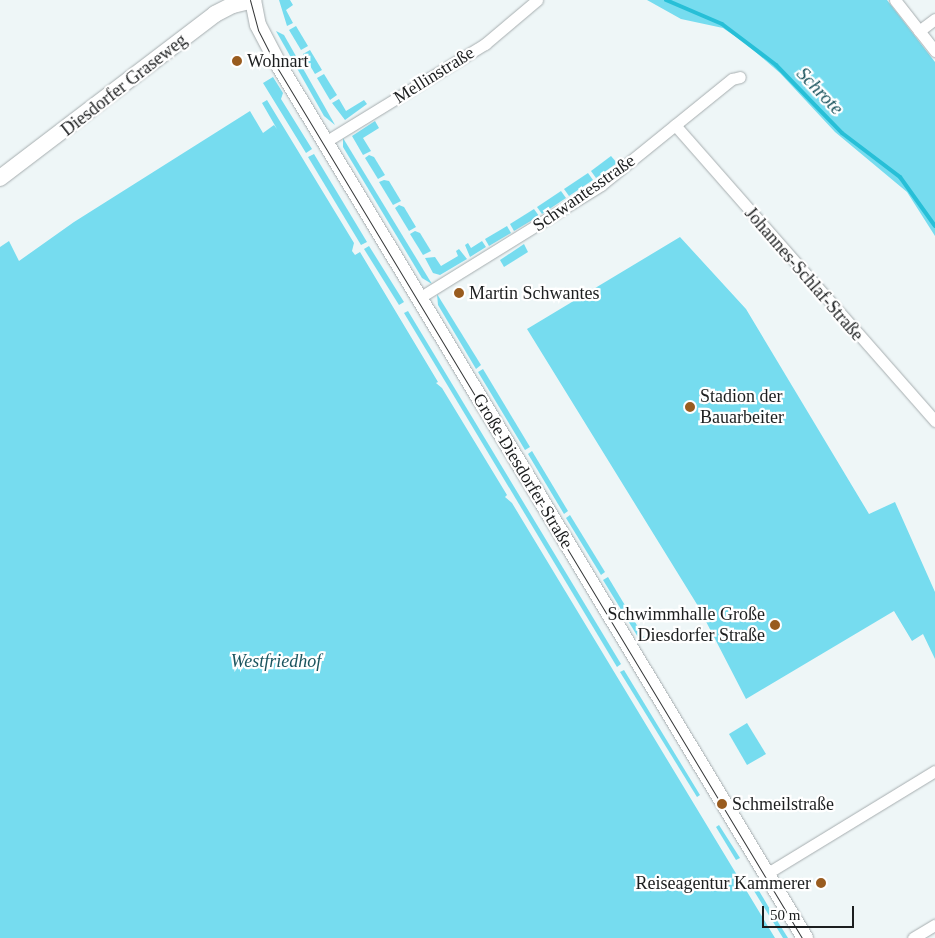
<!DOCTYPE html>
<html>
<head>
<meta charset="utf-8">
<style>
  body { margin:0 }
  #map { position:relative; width:935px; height:938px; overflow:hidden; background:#eef6f7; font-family:Georgia,serif }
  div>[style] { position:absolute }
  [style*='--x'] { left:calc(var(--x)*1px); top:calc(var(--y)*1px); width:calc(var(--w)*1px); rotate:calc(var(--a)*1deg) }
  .green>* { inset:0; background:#76dcef }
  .stream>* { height:4px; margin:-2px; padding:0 2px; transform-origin:2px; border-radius:2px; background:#27bfd7 }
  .roads { filter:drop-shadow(0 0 1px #a6adaf) drop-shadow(0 0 1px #a6adaf) }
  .minor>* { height:11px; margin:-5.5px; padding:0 5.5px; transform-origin:5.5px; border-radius:5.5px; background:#fff }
  .secondary>* { height:16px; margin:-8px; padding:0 8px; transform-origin:8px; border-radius:8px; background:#fff }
  .tram>* { height:1px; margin:-0.5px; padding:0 0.5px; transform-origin:0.5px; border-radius:0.5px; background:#353738 }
  .dots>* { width:14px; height:14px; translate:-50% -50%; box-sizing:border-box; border:2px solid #fff; border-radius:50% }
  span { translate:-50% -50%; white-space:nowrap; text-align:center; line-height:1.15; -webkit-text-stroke:4.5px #fff; paint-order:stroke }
  .poi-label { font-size:18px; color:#1c1e1f }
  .left { translate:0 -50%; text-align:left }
  .right { translate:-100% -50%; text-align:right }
  .street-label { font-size:18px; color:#1c1e1f }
  .park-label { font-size:18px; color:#1b555f; font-style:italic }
  .water-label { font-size:19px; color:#15505a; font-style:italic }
  .scale { position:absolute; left:762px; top:906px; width:92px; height:22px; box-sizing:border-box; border:2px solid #1c1e1f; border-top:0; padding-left:6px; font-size:15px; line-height:18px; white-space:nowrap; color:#1c1e1f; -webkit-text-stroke:4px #fff; paint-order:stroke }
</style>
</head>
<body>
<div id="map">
  <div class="green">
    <div style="clip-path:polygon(279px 0,290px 0,293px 5px,286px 10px,293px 23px,287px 26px)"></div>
    <div style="clip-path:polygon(647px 0,887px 0,935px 62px,935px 236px,907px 192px,835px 132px,780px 73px,745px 43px,723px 28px,681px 19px)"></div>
    <div style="clip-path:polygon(296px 26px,308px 46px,301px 50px,289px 30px)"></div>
    <div style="clip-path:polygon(276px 31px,284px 35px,335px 125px,324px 116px)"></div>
    <div style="clip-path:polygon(310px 50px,322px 70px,315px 74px,303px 54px)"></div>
    <div style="clip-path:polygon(324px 74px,337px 95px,330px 100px,317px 78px)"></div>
    <div style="clip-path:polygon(273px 77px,283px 93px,281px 99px,312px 149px,306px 153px,263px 83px)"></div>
    <div style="clip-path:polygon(339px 99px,346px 111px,364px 100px,367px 104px,345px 120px,332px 103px)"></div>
    <div style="clip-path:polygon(267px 100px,354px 243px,352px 251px,355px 255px,360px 252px,438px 382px,436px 383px,442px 388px,507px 495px,505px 497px,512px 503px,775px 938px,0 938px,0 247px,9px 241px,19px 261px,74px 222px,250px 111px,263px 133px,274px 125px,277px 129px,262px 103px)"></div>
    <div style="clip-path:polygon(375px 121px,379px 128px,363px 138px,371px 151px,363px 155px,352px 136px)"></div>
    <div style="clip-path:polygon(343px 138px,432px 284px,422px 278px,343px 147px)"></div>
    <div style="clip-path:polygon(314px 154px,367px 242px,361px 245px,308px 157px)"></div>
    <div style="clip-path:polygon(369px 155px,374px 157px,385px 175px,378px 179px,365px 158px)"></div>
    <div style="clip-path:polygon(611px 156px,617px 163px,596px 178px,591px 171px)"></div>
    <div style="clip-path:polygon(588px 173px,593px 180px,569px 196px,564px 189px)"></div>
    <div style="clip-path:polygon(384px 180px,389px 181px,401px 201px,393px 205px,379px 182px)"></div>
    <div style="clip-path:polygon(561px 191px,566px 198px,542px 214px,537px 207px)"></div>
    <div style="clip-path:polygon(399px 205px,404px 207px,416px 227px,409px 231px,395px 208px)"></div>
    <div style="clip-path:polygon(534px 209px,539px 216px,514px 231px,510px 224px)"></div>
    <div style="clip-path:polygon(507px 226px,511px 233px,489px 246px,485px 239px)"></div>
    <div style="clip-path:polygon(415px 231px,420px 233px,431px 251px,423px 255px,410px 234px)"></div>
    <div style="clip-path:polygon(680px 237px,746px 309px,869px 514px,895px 502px,935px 592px,935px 659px,923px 634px,912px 641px,894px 611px,746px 699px,698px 606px,527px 329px)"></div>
    <div style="clip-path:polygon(482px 241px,486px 247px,470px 257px,465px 245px,468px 243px,471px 248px)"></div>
    <div style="clip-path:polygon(524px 244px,528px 252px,504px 267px,500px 260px)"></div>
    <div style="clip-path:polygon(369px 246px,404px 302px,399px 305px,364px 249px)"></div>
    <div style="clip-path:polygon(459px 249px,467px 259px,440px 275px,433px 273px,425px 258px,435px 257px,441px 266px,458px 256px,456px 251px)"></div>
    <div style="clip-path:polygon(437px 294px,481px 365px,476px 369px,438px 305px)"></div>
    <div style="clip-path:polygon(408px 311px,621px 664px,617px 667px,404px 313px)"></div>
    <div style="clip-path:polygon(483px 369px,530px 447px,525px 450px,478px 372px)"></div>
    <div style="clip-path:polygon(532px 451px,568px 511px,564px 514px,528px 454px)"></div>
    <div style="clip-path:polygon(570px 515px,605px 572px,601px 575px,566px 518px)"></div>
    <div style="clip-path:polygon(608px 577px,647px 642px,641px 642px,603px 580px)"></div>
    <div style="clip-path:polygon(624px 670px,700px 795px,697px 797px,620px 672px)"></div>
    <div style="clip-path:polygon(747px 723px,766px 754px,747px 765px,729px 734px)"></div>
    <div style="clip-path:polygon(719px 825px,740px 858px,736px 860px,716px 827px)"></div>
    <div style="clip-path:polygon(755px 884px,768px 906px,788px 938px,783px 938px,751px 886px)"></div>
  </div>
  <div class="stream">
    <div style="--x:666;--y:0;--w:61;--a:23.2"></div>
    <div style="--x:722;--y:24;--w:68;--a:37.2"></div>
    <div style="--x:776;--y:65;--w:95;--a:45.9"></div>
    <div style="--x:842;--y:133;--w:73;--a:37.2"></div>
    <div style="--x:900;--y:177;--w:60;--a:54.5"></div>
  </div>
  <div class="roads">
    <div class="minor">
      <div style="--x:895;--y:0;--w:65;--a:51.9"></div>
      <div style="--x:919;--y:31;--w:20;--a:-37"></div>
      <div style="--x:675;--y:125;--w:394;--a:48.7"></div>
      <div style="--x:325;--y:142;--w:188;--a:-31.5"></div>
      <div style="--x:485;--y:44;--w:68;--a:-40.2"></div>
      <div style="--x:419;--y:298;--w:214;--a:-31.8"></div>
      <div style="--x:601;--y:185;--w:169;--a:-39"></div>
      <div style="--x:732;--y:79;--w:8;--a:-14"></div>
      <div style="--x:766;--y:874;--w:198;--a:-31.4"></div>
      <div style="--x:913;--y:938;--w:26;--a:-31"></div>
    </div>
    <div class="secondary">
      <div style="--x:253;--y:0;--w:25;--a:79"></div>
      <div style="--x:258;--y:25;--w:47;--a:62.4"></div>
      <div style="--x:280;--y:67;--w:1017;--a:58.92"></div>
      <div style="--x:0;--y:178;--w:270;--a:-37.3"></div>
      <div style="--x:215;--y:14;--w:20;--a:-27"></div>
      <div style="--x:233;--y:5;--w:21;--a:-14"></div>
    </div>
  </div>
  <div class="tram">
    <div style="--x:250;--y:0;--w:31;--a:75"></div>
    <div style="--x:258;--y:30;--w:44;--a:62.9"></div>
    <div style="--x:278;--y:69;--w:1015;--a:58.91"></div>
  </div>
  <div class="dots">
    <div style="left:237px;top:61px;background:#995c1f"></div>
    <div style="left:459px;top:293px;background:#995c1f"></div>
    <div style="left:690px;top:407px;background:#995c1f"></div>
    <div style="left:775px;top:625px;background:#995c1f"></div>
    <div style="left:722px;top:804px;background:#995c1f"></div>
    <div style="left:821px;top:883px;background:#995c1f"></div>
  </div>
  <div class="poi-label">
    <span class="left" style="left:247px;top:61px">Wohnart</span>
    <span class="left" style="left:469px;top:293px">Martin Schwantes</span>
    <span class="left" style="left:700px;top:407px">Stadion der<br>Bauarbeiter</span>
    <span class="right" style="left:765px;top:625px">Schwimmhalle Große<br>Diesdorfer Straße</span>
    <span class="left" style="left:732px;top:804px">Schmeilstraße</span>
    <span class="right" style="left:811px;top:883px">Reiseagentur Kammerer</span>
  </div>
  <div class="street-label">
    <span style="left:434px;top:75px;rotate:-32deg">Mellinstraße</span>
    <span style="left:124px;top:85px;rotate:-38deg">Diesdorfer Graseweg</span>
    <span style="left:584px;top:193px;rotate:-35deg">Schwantesstraße</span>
    <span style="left:804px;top:274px;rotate:49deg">Johannes-Schlaf-Straße</span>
    <span style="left:523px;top:471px;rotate:59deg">Große Diesdorfer Straße</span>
  </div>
  <div class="park-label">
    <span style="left:276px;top:661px">Westfriedhof</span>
  </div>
  <div class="water-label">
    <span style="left:820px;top:91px;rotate:46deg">Schrote</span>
  </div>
  <div class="scale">50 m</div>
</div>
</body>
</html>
